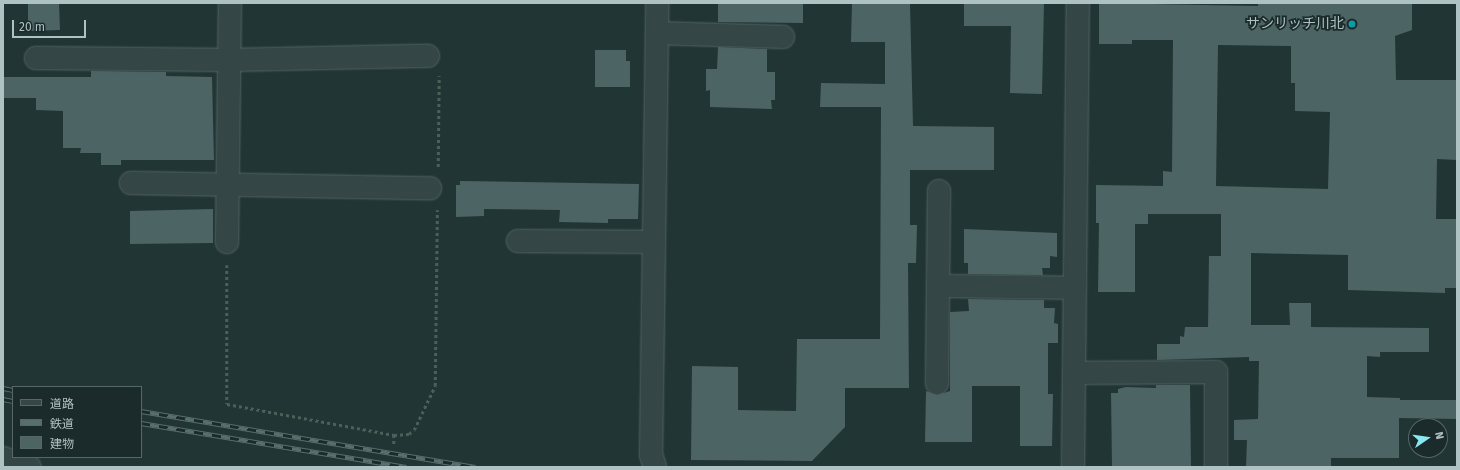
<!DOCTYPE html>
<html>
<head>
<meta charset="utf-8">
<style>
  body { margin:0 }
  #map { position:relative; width:1460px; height:470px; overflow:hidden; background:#223535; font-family:"Fira Sans","Noto Sans JP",sans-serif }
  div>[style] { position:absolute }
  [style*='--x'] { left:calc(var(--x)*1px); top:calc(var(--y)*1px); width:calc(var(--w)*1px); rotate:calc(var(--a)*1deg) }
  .building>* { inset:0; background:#4d6464 }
  .path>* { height:2.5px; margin-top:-1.25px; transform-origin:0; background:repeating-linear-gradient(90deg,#4c5f58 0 3px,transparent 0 6px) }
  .roads { filter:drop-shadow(0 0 1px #526364) drop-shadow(0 0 1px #526364) }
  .minor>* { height:22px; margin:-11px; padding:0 11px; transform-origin:11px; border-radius:11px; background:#354646 }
  .rail>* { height:4.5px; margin-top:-2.25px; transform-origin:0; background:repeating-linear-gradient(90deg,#1b2a2a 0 9px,#596e6f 0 18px); box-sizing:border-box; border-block:1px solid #596e6f }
  .dots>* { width:11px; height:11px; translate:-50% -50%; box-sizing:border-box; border:2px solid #1b2a2a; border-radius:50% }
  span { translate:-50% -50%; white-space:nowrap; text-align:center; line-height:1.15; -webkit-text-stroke:3.5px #1b2a2a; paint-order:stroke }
  .poi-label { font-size:14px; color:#afc2c3 }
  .right { translate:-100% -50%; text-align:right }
  .frame { position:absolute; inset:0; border:4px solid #afc2c3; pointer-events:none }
  .legend { position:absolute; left:12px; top:386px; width:130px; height:72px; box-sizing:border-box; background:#1b2a2a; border:1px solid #566767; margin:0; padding:5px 7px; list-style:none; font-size:12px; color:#afc2c3 }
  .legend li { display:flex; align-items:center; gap:8px; height:20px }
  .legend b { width:20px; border:1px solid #566767 }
  .north { position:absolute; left:1408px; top:418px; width:40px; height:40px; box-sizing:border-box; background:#1b2a2a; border:1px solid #566767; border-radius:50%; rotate:77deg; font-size:11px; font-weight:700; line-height:16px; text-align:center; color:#afc2c3 }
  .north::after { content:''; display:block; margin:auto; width:14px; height:18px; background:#89e9ee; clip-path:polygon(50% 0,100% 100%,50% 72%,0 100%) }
  .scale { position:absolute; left:12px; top:20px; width:74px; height:18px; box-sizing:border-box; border:2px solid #afc2c3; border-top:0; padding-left:5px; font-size:12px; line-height:14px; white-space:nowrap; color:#afc2c3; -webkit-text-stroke:3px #1b2a2a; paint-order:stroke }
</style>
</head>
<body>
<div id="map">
  <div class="building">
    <div style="clip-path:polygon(28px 3px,59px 3px,60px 30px,28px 31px)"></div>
    <div style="clip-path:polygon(718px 3px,803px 3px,803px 23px,718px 22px)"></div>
    <div style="clip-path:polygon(852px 3px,910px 3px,913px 126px,994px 127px,994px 170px,910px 170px,910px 225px,917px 225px,916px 263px,908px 263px,909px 388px,845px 388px,845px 427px,812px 461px,691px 460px,692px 366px,738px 367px,738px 410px,796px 411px,797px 339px,880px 339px,881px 107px,820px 107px,821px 83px,885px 84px,885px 42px,851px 42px)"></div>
    <div style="clip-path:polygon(964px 3px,1044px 3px,1042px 94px,1010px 93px,1011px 26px,964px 26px)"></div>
    <div style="clip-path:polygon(evenodd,1099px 3px,1258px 6px,1258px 3px,1412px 3px,1412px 30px,1395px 36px,1396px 80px,1457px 80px,1457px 160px,1437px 159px,1436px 219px,1456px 219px,1456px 288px,1445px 288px,1445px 293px,1348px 290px,1348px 255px,1251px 253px,1251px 325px,1290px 325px,1289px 303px,1311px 303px,1311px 327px,1429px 328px,1429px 352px,1380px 352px,1380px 357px,1367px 356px,1367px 397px,1400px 398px,1400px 400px,1457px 400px,1457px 419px,1399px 418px,1399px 458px,1331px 458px,1331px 467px,1246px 467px,1247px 440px,1234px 440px,1234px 420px,1258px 419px,1259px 361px,1249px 361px,1249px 357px,1157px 360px,1157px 344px,1180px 344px,1180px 336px,1184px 337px,1185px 327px,1208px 327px,1209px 256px,1221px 256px,1221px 214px,1148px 214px,1148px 224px,1135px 224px,1135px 292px,1098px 292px,1099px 223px,1096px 223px,1096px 185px,1163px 186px,1163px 171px,1172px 172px,1173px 40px,1132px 40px,1132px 44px,1099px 44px,1099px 3px,1218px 45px,1291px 46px,1291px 83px,1295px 83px,1295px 111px,1330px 112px,1328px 189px,1216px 186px,1218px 45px)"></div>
    <div style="clip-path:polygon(718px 47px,767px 49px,767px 72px,775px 72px,775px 100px,771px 100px,772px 109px,710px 107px,710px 90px,706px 91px,706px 69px,717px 69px)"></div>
    <div style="clip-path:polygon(595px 50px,626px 50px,626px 61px,630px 61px,630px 87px,595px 87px)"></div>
    <div style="clip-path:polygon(91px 71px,166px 72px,166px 76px,212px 77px,214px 160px,121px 160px,121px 165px,101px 165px,101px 153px,80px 153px,81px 148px,63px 148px,63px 111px,36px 110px,36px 98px,3px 98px,3px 77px,91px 77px)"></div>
    <div style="clip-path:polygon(460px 181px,639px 184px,638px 219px,608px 219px,608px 223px,559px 222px,560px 210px,484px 209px,484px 216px,456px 217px,456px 185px,460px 185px)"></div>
    <div style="clip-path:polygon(213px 209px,213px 243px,130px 244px,130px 211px)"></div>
    <div style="clip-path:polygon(964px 229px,1057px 233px,1057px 257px,1050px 256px,1050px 268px,1042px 268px,1043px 275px,968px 274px,968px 263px,964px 263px)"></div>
    <div style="clip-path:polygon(968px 299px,1044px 300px,1044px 308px,1055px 308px,1054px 323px,1058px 324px,1058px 343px,1048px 343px,1048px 394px,1053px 394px,1052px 446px,1020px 446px,1020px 386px,972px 386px,972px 442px,925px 442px,926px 391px,937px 395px,950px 391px,950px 312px,969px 311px)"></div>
    <div style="clip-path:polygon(1156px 385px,1190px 385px,1191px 467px,1112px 467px,1111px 393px,1118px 393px,1118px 389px,1126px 387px,1156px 388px)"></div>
  </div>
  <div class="path">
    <div style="--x:438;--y:167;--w:91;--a:-89.4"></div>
    <div style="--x:227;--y:265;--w:139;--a:90"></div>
    <div style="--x:227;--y:404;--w:170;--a:10.5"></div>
    <div style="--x:394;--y:435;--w:10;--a:90"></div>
    <div style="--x:394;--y:435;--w:15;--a:-4"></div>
    <div style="--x:409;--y:434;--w:6;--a:-39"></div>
    <div style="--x:414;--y:430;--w:49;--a:-64.5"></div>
    <div style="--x:435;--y:386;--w:176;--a:-89.3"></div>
  </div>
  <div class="roads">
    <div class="minor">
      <div style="--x:657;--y:33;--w:126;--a:1.8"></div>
      <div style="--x:36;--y:58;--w:194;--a:0.6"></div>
      <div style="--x:230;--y:60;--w:198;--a:-1.2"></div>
      <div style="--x:131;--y:183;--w:299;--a:1"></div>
      <div style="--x:518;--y:241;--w:135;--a:0.4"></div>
      <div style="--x:227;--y:242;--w:239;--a:-89.3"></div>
      <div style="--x:938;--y:286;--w:137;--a:0.8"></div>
      <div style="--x:1074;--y:373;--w:142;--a:-0.4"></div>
      <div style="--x:1216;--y:372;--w:95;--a:90"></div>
      <div style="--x:937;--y:383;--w:192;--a:-89.4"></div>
      <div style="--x:3;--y:458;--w:28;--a:19"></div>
      <div style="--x:655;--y:467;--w:13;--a:-108"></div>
      <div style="--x:651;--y:455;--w:452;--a:-89.2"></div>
      <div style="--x:1073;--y:467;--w:464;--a:-89.4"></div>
    </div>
  </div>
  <div class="rail">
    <div style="--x:3;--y:388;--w:10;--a:11"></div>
    <div style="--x:3;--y:399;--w:10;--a:11"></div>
    <div style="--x:141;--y:411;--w:339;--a:9.5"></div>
    <div style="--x:141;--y:423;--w:269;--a:9.4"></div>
  </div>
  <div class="dots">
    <div style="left:1352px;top:24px;background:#0f9aa8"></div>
  </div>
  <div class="poi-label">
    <span class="right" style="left:1344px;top:24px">サンリッチ川北</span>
  </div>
  <div class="frame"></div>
  <ul class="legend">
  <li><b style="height:5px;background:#354646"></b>道路</li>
  <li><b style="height:5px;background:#596e6f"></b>鉄道</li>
  <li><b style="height:11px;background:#4d6464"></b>建物</li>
  </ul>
  <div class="north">N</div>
  <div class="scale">20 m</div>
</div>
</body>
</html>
